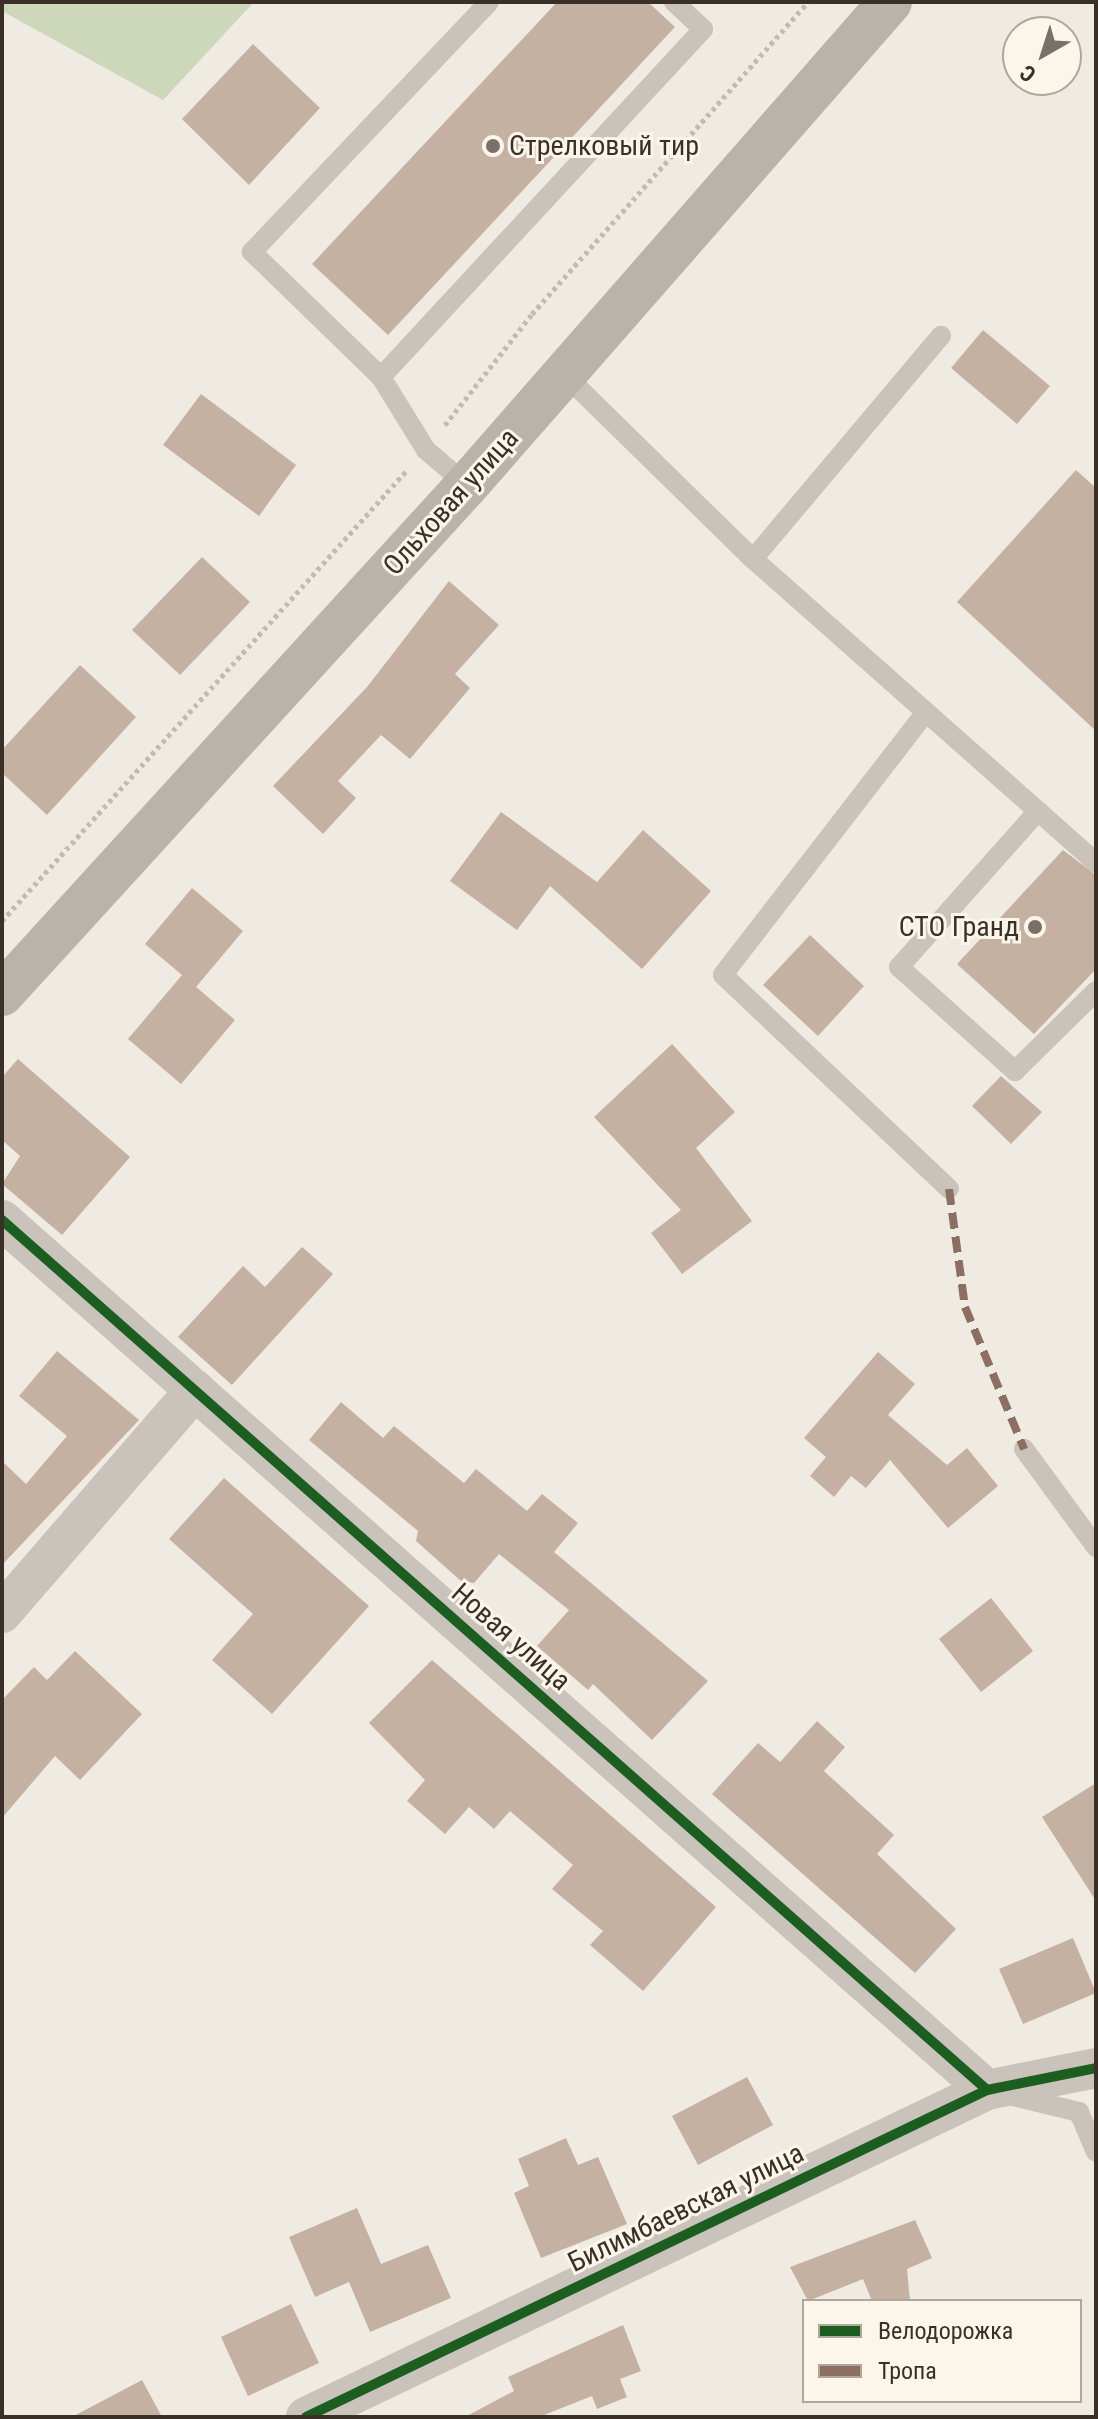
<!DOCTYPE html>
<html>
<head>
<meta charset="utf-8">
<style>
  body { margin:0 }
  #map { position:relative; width:1098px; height:2419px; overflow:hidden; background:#efebe2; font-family:"Roboto Condensed",sans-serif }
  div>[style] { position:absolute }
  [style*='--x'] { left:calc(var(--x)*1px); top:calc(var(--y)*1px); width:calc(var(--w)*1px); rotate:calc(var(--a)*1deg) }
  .green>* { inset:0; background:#cdd7ba }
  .building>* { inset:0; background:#c5b1a2 }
  .path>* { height:5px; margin-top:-2.5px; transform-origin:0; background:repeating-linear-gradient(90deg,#c2bbb3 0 4px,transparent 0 8px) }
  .lane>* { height:20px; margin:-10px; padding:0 10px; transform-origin:10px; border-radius:10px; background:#c9c3bb }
  .street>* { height:40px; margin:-20px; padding:0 20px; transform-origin:20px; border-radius:20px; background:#c9c3bb }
  .secondary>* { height:44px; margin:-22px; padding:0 22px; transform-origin:22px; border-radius:22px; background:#b9b3ab }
  .quiet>* { height:8px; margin-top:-4px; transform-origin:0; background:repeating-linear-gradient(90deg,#8d6e63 0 16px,transparent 0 24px) }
  .cycleway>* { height:10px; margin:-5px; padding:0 5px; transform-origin:5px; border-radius:5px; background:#1b5e20 }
  .dots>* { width:22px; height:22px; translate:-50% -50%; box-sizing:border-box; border:4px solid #fcf6ea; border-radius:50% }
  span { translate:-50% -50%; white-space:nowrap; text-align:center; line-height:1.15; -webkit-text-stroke:6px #fcf6ea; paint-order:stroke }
  .poi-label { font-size:28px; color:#3a3028 }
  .left { translate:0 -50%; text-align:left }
  .right { translate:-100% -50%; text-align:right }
  .street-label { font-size:28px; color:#3a3028 }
  .frame { position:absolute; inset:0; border:4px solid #3a3028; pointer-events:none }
  .legend { position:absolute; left:802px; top:2299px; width:280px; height:104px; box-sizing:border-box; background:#fcf6ea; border:2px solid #aea79c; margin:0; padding:10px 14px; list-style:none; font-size:24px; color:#3a3028 }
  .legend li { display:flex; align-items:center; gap:16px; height:40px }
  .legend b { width:40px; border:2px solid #aea79c }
  .north { position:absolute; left:1002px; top:16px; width:80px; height:80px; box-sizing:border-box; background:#fcf6ea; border:2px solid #aea79c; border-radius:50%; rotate:219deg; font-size:22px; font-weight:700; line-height:32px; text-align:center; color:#3a3028 }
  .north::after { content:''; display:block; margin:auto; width:28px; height:36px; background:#797169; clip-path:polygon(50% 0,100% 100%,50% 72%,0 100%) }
</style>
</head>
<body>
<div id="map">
  <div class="green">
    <div style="clip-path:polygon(2px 2px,254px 2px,163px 100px,2px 11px)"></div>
  </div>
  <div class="building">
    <div style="clip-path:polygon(557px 2px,648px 2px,675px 27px,388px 335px,312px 264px)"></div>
    <div style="clip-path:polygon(253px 44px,320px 108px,249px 185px,182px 119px)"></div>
    <div style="clip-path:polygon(983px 330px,1050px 386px,1017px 424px,951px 368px)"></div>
    <div style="clip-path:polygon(201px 394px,296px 465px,259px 516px,163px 445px)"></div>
    <div style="clip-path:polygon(1076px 470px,1096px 488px,1096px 731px,957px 602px)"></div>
    <div style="clip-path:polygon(202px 557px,250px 602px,180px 675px,132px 630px)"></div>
    <div style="clip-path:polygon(449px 581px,499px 625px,455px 674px,470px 688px,410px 759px,381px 735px,338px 781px,356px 798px,323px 834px,273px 786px,367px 687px)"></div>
    <div style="clip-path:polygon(80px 665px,136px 717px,47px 815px,2px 773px,2px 750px)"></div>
    <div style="clip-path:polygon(501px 812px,597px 882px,643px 830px,711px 891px,642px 969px,550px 886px,517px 930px,450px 881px)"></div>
    <div style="clip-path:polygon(1063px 850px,1096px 875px,1096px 969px,1034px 1034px,957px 964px)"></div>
    <div style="clip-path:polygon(192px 888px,243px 931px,196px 987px,235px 1020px,181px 1084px,128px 1039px,182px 975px,145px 944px)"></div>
    <div style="clip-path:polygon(810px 935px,864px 986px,818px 1036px,763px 985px)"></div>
    <div style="clip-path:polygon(672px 1044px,735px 1112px,696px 1148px,752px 1221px,682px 1274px,651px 1233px,681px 1210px,594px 1117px)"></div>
    <div style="clip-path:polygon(18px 1059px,130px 1157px,62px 1235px,2px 1184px,20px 1156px,2px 1140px,2px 1077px)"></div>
    <div style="clip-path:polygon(1001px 1076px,1042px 1112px,1011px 1144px,972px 1106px)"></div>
    <div style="clip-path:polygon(302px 1247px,333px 1274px,232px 1385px,178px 1337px,243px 1266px,265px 1287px)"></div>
    <div style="clip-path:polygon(57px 1351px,139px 1420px,2px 1565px,2px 1461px,26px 1484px,67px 1436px,19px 1396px)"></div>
    <div style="clip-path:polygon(878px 1352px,915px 1384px,888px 1415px,947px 1465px,967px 1448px,998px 1486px,948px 1528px,890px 1460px,866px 1488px,851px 1476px,834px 1497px,810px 1476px,826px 1457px,804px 1438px)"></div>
    <div style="clip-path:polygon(341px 1402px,383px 1438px,394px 1426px,464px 1483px,476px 1469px,527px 1511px,542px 1494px,578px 1523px,554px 1552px,708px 1681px,652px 1740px,593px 1684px,588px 1690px,537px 1646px,569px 1610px,499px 1554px,474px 1583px,461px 1581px,416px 1541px,418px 1531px,309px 1440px)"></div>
    <div style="clip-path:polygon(224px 1478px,369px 1606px,272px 1714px,212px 1660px,253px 1614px,169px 1539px)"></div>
    <div style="clip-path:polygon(991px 1598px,1033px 1651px,981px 1692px,939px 1639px)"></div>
    <div style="clip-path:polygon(75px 1651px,142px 1714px,80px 1780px,55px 1756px,2px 1818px,2px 1700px,34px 1667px,47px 1680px)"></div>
    <div style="clip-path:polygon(432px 1660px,716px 1907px,643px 1991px,590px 1945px,603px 1931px,552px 1889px,573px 1865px,510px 1811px,494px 1829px,469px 1807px,445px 1834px,407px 1801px,425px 1780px,369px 1723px)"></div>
    <div style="clip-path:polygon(817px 1721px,845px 1747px,824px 1771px,894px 1835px,877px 1854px,956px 1929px,915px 1973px,712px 1794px,758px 1743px,780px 1762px)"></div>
    <div style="clip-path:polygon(1096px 1783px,1096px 1901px,1042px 1817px)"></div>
    <div style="clip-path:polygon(1073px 1938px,1096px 1993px,1023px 2024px,999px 1969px)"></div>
    <div style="clip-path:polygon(747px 2077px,773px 2125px,698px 2165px,672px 2116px)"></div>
    <div style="clip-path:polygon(566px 2138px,578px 2165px,598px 2157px,627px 2224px,541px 2258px,514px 2193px,529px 2186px,518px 2159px)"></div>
    <div style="clip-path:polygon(357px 2208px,381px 2264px,428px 2245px,451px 2298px,370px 2332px,349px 2282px,315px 2297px,289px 2237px)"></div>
    <div style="clip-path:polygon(915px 2220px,932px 2258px,907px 2269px,910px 2301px,872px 2301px,863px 2279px,808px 2301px,790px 2267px)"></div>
    <div style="clip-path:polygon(291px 2304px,319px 2363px,248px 2396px,221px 2337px)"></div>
    <div style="clip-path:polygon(623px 2325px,641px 2371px,620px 2379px,627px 2397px,597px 2409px,592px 2396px,539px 2417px,465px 2417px,514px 2391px,508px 2377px)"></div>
    <div style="clip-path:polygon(142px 2380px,162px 2417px,72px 2417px)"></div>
  </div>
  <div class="path">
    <div style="--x:445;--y:425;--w:141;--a:-51.9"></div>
    <div style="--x:532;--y:314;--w:417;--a:-48.5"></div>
    <div style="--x:2;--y:921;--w:608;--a:-48.07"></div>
  </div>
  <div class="lane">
    <div style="--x:565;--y:375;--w:263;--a:44.4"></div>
    <div style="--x:753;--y:559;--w:458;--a:41.5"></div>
    <div style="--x:381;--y:377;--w:474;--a:-47.2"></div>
    <div style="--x:703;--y:29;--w:40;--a:-137"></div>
    <div style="--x:467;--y:485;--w:54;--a:-139.5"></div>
    <div style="--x:426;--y:450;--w:86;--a:-121.7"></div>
    <div style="--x:381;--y:377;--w:180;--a:-135.9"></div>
    <div style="--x:252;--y:252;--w:344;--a:-46.5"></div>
    <div style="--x:753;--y:559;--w:292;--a:-49.9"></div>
    <div style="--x:926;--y:712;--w:332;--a:127.7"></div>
    <div style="--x:723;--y:975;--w:311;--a:43.4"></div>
    <div style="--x:1038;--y:811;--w:209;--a:131.7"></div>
    <div style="--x:899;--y:967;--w:156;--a:41.9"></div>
    <div style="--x:1015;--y:1071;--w:114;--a:-44.6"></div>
    <div style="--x:1024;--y:1449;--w:122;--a:53.7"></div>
    <div style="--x:1009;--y:2095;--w:72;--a:13.7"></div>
    <div style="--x:1079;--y:2112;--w:43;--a:67"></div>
  </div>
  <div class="street">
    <div style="--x:2;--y:1220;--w:1314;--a:41.45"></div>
    <div style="--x:2;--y:1613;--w:295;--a:-49.1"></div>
    <div style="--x:306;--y:2417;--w:755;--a:-25.65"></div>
    <div style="--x:987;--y:2090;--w:111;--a:-11.4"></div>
  </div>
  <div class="secondary">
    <div style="--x:2;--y:994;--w:689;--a:-47.59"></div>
    <div style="--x:467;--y:485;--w:642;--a:-48.79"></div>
  </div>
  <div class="quiet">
    <div style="--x:949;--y:1189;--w:119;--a:82.3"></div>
    <div style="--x:965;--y:1307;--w:154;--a:67.4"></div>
  </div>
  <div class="cycleway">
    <div style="--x:2;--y:1220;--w:1314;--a:41.45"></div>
    <div style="--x:306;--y:2417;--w:755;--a:-25.65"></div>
    <div style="--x:987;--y:2090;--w:111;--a:-11.4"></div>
  </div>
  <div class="dots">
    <div style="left:493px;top:146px;background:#797169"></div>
    <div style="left:1035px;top:927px;background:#797169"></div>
  </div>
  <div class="poi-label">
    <span class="left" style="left:509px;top:146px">Стрелковый тир</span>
    <span class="right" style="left:1019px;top:927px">СТО Гранд</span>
  </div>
  <div class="street-label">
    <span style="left:451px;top:502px;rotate:-48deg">Ольховая улица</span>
    <span style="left:511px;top:1637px;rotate:41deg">Новая улица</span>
    <span style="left:686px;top:2208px;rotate:-26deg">Билимбаевская улица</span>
  </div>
  <div class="frame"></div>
  <ul class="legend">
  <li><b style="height:10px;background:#1b5e20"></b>Велодорожка</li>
  <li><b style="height:10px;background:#8d6e63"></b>Тропа</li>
  </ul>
  <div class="north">С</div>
</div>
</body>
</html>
